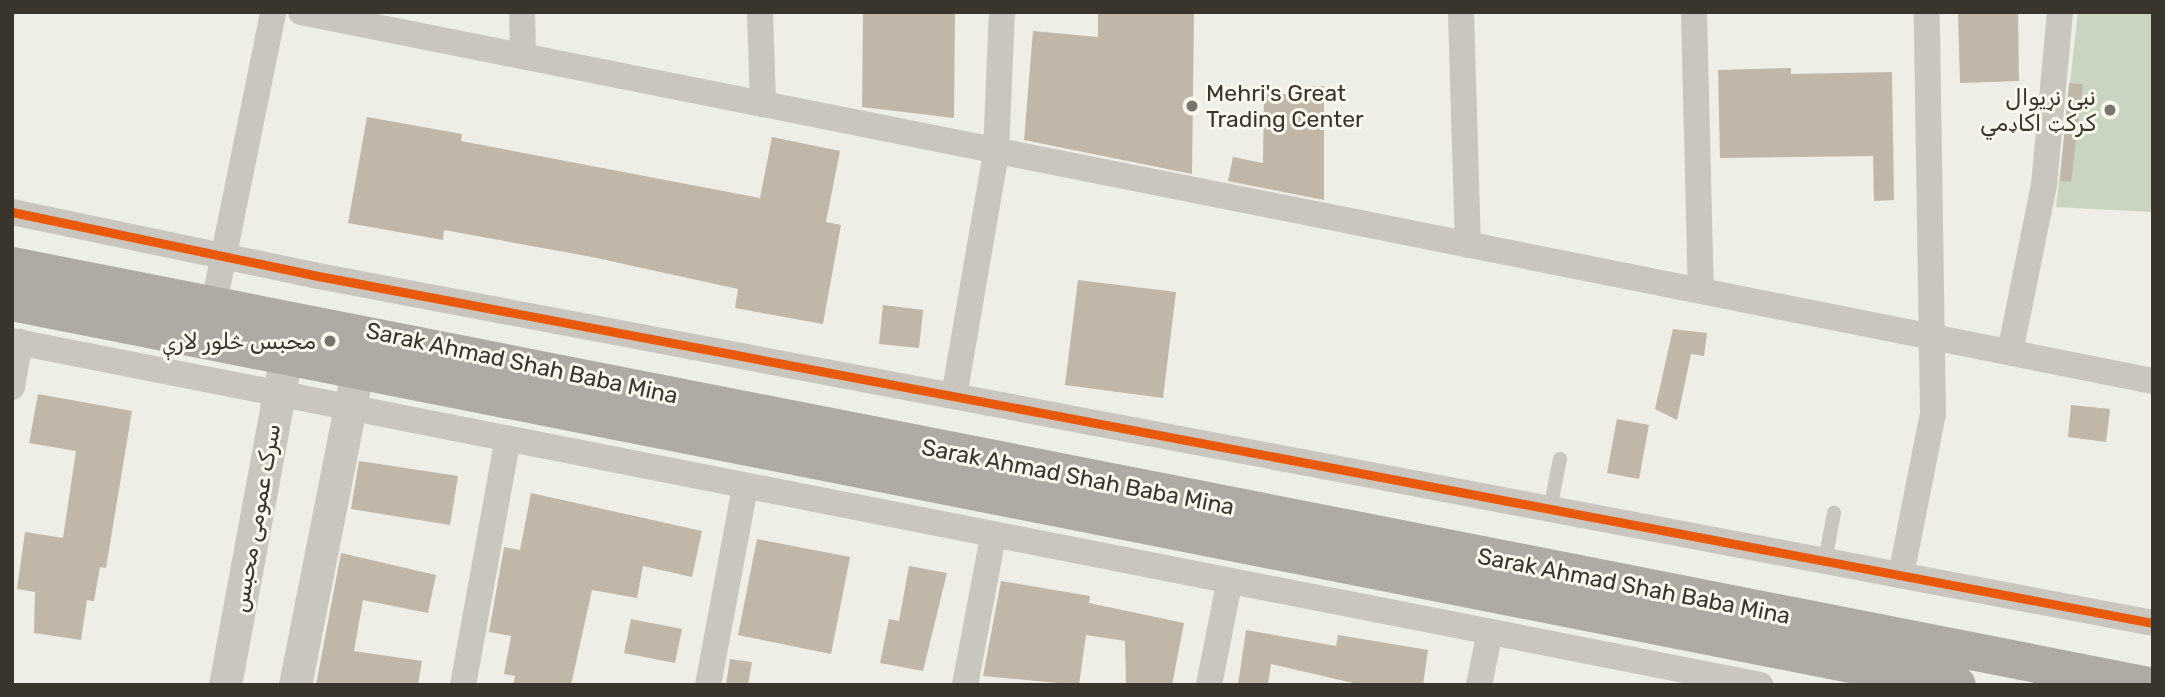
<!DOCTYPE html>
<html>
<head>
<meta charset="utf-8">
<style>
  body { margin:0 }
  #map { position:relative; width:2165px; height:697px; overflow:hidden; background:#eeede6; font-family:Rubik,"Noto Naskh Arabic",sans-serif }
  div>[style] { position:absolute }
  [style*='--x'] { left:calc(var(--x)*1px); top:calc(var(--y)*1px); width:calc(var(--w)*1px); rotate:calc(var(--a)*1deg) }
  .green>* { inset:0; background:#cad5c1 }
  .building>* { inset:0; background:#c1b7a8 }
  .service>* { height:14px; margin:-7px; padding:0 7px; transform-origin:7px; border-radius:7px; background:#c8c6be }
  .minor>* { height:26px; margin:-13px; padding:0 13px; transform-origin:13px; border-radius:13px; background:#c8c6be }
  .tertiary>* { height:33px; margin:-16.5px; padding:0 16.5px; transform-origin:16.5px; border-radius:16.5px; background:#c8c6be }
  .trunk>* { height:38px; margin:-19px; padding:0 19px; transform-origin:19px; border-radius:19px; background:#adaba4 }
  .cycleway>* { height:9px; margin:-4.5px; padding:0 4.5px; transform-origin:4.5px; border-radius:4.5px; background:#e8590c }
  .dots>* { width:19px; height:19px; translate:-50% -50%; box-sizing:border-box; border:4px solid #faf8ee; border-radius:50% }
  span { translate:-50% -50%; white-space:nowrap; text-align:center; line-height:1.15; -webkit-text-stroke:6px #faf8ee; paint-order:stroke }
  .poi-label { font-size:23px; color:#39342c }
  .left { translate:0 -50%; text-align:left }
  .right { translate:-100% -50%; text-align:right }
  .street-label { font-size:23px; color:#39342c }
  .frame { position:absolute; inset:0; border:14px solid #39342c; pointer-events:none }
</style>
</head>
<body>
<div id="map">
  <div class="green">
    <div style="clip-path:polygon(2078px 12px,2153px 12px,2153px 212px,2056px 207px)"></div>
  </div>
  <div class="building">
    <div style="clip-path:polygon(863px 12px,955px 12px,954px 118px,862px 107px)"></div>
    <div style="clip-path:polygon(1098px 12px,1194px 12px,1192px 174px,1024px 140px,1033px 31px,1098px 37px)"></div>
    <div style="clip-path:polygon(1958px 12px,2018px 12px,2019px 81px,1960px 83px)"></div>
    <div style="clip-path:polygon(1791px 68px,1791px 74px,1892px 72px,1894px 200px,1874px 201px,1873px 156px,1720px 158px,1718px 70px)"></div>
    <div style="clip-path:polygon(2069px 83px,2083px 84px,2071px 182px,2060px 181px)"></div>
    <div style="clip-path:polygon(1294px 86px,1324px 86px,1324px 200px,1228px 181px,1233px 157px,1263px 163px,1264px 94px,1294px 94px)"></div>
    <div style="clip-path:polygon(367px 117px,462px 134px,461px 141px,760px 198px,772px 137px,840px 151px,826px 222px,841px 225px,823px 324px,735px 308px,738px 289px,592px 257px,444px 230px,443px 240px,348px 223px)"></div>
    <div style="clip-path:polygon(1078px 280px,1176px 292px,1163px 398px,1065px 385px)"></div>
    <div style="clip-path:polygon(883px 305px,923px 310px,919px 348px,879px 344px)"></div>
    <div style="clip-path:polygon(1673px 329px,1707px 333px,1704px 356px,1691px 354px,1677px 420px,1655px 409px)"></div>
    <div style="clip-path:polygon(38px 394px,132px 411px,106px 568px,100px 567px,94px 601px,87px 600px,81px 640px,34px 633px,35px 592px,17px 589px,25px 532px,63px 538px,76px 451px,29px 443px)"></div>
    <div style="clip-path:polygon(2071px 405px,2110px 409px,2106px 442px,2068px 437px)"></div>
    <div style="clip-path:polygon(1617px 419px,1649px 425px,1639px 479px,1607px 473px)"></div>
    <div style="clip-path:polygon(359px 461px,458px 476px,450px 525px,351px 509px)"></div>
    <div style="clip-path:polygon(531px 493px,702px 531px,692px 577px,643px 566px,637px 598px,592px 590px,571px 685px,513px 685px,515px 676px,504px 674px,511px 636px,489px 632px,504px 547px,520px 550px)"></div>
    <div style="clip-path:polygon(757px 539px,850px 557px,831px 654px,738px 635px)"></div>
    <div style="clip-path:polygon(341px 553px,436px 575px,428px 613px,363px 600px,354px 651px,422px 661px,418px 685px,316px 685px)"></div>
    <div style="clip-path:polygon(909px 566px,947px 573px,923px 671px,880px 663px,889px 619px,899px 621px)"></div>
    <div style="clip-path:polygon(1001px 581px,1090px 596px,1089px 603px,1184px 623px,1172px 685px,1126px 685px,1125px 641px,1086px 635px,1079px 685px,983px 676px)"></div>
    <div style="clip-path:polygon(631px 619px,682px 629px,675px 663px,624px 653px)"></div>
    <div style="clip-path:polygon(1246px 630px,1336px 646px,1338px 635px,1428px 650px,1423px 685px,1362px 685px,1271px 664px,1268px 685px,1238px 685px)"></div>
    <div style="clip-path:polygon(730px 659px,752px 662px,748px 685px,726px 685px)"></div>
  </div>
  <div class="service">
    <div style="--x:1550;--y:509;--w:51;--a:-78.7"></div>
    <div style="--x:1825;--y:561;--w:49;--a:-79.4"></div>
  </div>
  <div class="minor">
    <div style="--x:301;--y:12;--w:1888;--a:11.27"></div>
    <div style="--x:522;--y:12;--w:42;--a:88.6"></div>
    <div style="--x:760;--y:12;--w:92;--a:88.1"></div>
    <div style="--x:1461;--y:12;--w:233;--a:88.3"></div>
    <div style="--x:1694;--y:12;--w:277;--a:88.6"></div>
    <div style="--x:12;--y:212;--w:308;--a:11.8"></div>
    <div style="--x:313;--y:275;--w:1873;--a:10.71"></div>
    <div style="--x:210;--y:323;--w:317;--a:-78.5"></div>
    <div style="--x:12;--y:341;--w:1782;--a:11.13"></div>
    <div style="--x:2010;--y:352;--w:170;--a:-78.5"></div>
    <div style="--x:2044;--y:185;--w:174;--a:-84.7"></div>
    <div style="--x:12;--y:387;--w:46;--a:-79.9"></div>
    <div style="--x:954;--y:396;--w:247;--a:-80.2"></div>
    <div style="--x:996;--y:153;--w:141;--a:-87.6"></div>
    <div style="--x:1901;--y:575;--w:164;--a:-78.8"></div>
    <div style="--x:1933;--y:414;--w:402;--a:-90.9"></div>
    <div style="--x:463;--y:685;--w:247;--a:-79.7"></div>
    <div style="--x:708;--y:685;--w:200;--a:-79.4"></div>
    <div style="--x:965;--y:685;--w:151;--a:-79.3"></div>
    <div style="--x:1209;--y:685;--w:103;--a:-78.8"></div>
    <div style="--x:1479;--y:685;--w:54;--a:-78.3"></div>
  </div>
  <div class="tertiary">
    <div style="--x:225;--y:685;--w:340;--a:-79.5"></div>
    <div style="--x:295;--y:685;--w:325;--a:-78.8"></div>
  </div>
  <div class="trunk">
    <div style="--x:12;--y:266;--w:2173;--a:11.12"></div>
    <div style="--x:12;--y:302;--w:1982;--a:11.14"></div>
  </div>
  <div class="cycleway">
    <div style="--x:12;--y:212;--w:308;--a:11.8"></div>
    <div style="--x:313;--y:275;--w:1873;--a:10.71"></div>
  </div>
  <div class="dots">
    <div style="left:1192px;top:106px;background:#78756d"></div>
    <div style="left:2110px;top:110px;background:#78756d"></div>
    <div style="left:330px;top:341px;background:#78756d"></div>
  </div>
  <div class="poi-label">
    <span class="left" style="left:1206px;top:106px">Mehri's Great<br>Trading Center</span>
    <span class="right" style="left:2096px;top:110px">نبی نړیوال<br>کرکټ اکاډمي</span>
    <span class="right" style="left:316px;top:341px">محبس څلور لارې</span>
  </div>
  <div class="street-label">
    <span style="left:522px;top:363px;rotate:12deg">Sarak Ahmad Shah Baba Mina</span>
    <span style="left:1078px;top:477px;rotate:11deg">Sarak Ahmad Shah Baba Mina</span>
    <span style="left:256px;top:518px;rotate:-80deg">سرک عمومی محبس</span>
    <span style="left:1634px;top:586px;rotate:11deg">Sarak Ahmad Shah Baba Mina</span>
  </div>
  <div class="frame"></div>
</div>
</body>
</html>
